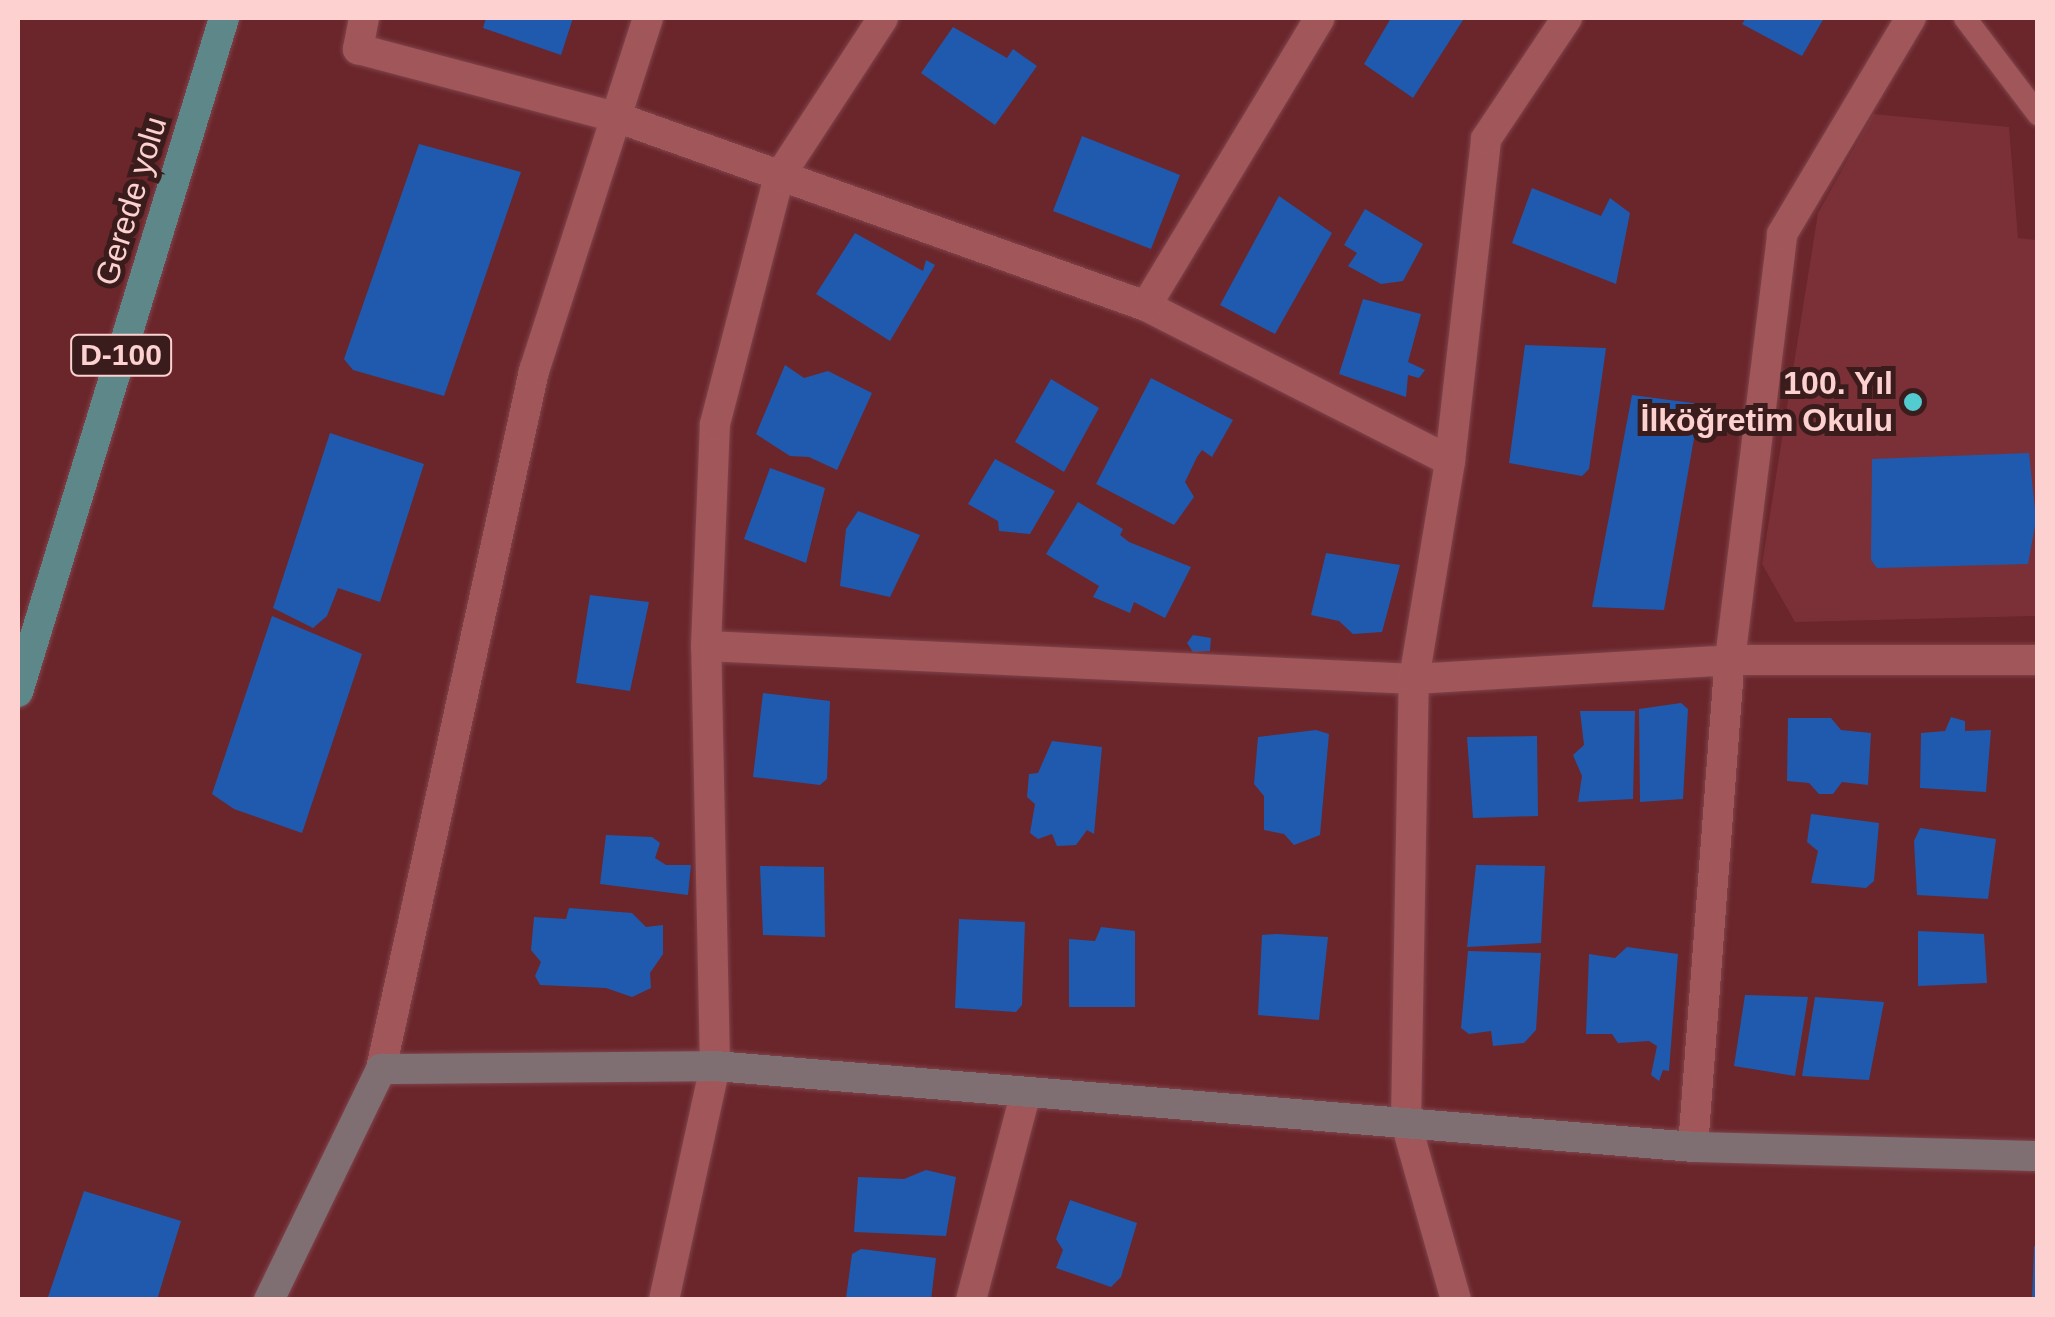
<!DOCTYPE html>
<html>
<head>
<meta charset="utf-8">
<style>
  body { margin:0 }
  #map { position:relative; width:2055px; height:1317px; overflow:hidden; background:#6a262b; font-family:Helvetica,sans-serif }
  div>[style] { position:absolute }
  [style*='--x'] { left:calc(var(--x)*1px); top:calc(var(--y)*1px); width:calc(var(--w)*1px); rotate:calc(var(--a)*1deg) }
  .built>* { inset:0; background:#7a3036 }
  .building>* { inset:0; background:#1f5aaf }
  .roads { filter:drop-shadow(0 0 2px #80444c) drop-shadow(0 0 2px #80444c) }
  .lane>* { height:22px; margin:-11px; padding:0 11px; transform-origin:11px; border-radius:11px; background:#a1575a }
  .street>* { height:30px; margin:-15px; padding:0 15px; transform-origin:15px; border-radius:15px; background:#a1575a }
  .secondary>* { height:30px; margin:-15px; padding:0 15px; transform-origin:15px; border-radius:15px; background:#806f72 }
  .primary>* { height:30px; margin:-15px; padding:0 15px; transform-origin:15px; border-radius:15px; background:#5e878a }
  .dots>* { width:28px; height:28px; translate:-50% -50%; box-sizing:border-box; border:5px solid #3b1c1d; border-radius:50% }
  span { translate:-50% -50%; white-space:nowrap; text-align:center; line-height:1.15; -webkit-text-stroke:10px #3b1c1d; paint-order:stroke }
  .shield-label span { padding:2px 8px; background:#3b1c1d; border:2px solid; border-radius:8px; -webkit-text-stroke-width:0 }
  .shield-label { font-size:30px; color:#fcd1d0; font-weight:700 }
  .street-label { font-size:32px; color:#fcd1d0 }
  .poi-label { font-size:32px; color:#fcd1d0; font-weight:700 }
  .right { translate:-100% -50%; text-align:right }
  .frame { position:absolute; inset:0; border:20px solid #fcd1d0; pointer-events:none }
</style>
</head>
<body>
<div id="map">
  <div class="built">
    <div style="clip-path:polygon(1873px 114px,2009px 127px,2018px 238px,2037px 240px,2037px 616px,1795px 622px,1762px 564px,1818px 213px)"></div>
  </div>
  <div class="building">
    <div style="clip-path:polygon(486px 18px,573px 18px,561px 55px,483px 28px)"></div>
    <div style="clip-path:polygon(1391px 18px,1463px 20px,1413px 98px,1364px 64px)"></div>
    <div style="clip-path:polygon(1746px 18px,1824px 18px,1802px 56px,1742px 24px)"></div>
    <div style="clip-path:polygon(953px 27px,1007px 58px,1013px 49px,1037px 66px,995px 125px,921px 73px)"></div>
    <div style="clip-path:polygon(1082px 136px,1180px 175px,1151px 249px,1053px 211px)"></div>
    <div style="clip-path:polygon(419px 144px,521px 172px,444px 396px,353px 370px,344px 359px)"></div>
    <div style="clip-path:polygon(1532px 188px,1601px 216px,1610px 198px,1630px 213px,1616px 284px,1512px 243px)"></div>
    <div style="clip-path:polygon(1279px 196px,1332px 233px,1275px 334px,1220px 305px)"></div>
    <div style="clip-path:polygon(1365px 209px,1423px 244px,1403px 281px,1381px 284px,1348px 266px,1357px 253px,1344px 245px)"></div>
    <div style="clip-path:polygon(855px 233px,923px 271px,926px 260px,935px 265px,890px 341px,816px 294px)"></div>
    <div style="clip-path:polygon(1363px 299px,1421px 314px,1408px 362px,1425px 370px,1419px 378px,1408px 375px,1406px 397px,1339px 374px)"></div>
    <div style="clip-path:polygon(1525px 345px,1606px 348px,1589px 469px,1582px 476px,1509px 463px)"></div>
    <div style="clip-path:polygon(785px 365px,804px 378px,828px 371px,872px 393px,837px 470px,809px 457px,790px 456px,756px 434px)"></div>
    <div style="clip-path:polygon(1151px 378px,1233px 420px,1212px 457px,1202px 450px,1197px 457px,1185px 482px,1194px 497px,1174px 525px,1096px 484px)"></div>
    <div style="clip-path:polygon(1051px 379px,1099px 408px,1064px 472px,1015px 442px)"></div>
    <div style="clip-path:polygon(1632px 395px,1700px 404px,1664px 610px,1592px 607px)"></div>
    <div style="clip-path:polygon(330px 433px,424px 464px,380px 602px,338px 588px,327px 616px,313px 628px,273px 608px)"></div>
    <div style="clip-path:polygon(2029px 453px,2036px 520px,2028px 564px,1877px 568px,1871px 560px,1872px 459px)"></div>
    <div style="clip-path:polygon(995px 459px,1055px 491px,1030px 534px,999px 531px,998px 521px,968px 504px)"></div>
    <div style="clip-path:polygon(770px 468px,825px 488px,806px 563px,744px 539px)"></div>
    <div style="clip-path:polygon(1078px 502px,1123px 529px,1120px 535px,1129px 542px,1191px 567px,1165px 618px,1134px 602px,1130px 613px,1093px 597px,1099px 586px,1046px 554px)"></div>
    <div style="clip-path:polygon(858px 511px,920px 535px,890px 597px,840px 586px,846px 529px)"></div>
    <div style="clip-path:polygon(1326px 553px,1400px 565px,1382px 632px,1353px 634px,1339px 621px,1311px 615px)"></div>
    <div style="clip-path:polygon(590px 595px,649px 602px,630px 691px,576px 683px)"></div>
    <div style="clip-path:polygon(272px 616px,362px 654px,302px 833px,234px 809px,212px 794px)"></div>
    <div style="clip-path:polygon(1193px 635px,1211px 638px,1210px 651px,1193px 652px,1187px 643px)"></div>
    <div style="clip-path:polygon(763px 693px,830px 701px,827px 779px,820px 785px,753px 777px)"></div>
    <div style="clip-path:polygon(1681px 703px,1688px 709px,1683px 799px,1640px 802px,1639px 709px)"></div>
    <div style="clip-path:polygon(1580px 711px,1635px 711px,1633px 799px,1578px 802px,1582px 776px,1573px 755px,1584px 745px)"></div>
    <div style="clip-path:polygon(1951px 717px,1965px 721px,1965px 731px,1991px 730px,1986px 792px,1920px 788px,1921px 733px,1945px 731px)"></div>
    <div style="clip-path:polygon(1788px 718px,1831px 718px,1841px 730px,1871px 733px,1868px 785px,1842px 782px,1833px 794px,1819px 794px,1809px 783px,1787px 781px)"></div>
    <div style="clip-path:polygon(1316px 730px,1329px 734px,1320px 835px,1294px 845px,1284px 834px,1264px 830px,1264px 796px,1254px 784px,1258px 737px)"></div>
    <div style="clip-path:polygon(1537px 736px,1538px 816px,1473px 818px,1467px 737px)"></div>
    <div style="clip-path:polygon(1052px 741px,1102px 747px,1094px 834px,1087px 830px,1076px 845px,1057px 846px,1052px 834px,1038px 839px,1030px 833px,1035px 804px,1027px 797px,1029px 774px,1038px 773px)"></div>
    <div style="clip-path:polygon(1811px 814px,1879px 823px,1874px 881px,1866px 888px,1811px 883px,1818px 851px,1807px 842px)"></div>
    <div style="clip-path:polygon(1920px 828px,1996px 839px,1988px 899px,1917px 895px,1914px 841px)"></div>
    <div style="clip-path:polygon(606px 835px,652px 837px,660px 843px,655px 858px,666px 865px,691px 865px,688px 895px,600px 884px)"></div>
    <div style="clip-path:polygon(1476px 865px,1545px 866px,1541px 943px,1467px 947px)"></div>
    <div style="clip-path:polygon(760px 866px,824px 867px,825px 937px,763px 935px)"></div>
    <div style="clip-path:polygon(569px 908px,632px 913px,646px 927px,663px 925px,663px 954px,650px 973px,651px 988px,632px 997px,606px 988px,540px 985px,535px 976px,541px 962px,531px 950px,534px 917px,566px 919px)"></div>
    <div style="clip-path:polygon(959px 919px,1025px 922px,1022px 1005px,1016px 1012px,955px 1008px)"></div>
    <div style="clip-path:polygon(1101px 927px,1135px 931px,1135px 1007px,1069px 1007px,1069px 939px,1095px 941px)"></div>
    <div style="clip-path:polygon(1918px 931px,1984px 934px,1987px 983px,1918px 986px)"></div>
    <div style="clip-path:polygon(1276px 934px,1328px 937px,1319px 1020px,1258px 1015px,1262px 935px)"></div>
    <div style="clip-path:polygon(1627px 947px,1678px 954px,1669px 1071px,1663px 1070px,1659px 1081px,1651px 1075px,1657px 1046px,1649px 1041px,1618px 1043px,1612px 1034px,1586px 1034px,1589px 954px,1615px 958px)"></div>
    <div style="clip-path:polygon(1468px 951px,1541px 953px,1536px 1030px,1524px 1043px,1493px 1046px,1491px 1031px,1469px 1034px,1461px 1028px)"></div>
    <div style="clip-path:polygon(1745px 995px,1808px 997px,1795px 1076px,1734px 1066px)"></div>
    <div style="clip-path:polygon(1815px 997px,1884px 1002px,1869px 1080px,1802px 1076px)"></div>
    <div style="clip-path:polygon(926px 1170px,956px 1177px,946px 1236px,854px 1232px,858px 1177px,904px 1179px)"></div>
    <div style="clip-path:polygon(84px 1191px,181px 1221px,157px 1300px,48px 1297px)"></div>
    <div style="clip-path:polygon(1070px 1200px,1137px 1223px,1121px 1277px,1111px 1287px,1056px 1268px,1063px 1250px,1056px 1239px)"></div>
    <div style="clip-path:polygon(2034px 1246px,2038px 1246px,2038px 1300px,2032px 1300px)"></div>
    <div style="clip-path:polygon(861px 1249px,936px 1258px,931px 1300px,846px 1298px,852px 1254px)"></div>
  </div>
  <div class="roads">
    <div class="lane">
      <div style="--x:1965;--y:18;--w:121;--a:52.8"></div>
    </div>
    <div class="street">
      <div style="--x:364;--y:18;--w:32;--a:101"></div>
      <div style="--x:358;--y:49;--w:267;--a:14.8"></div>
      <div style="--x:616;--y:117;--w:563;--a:19.63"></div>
      <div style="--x:1146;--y:306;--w:341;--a:27"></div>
      <div style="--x:1146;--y:306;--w:336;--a:-58.9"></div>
      <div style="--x:706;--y:646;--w:709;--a:2.67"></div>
      <div style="--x:1414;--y:679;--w:317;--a:-3.4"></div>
      <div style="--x:1730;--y:660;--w:308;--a:0"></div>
      <div style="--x:381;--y:1069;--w:715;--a:-77.64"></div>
      <div style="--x:534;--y:371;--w:371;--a:-72.1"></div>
      <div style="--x:1693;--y:1147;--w:488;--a:-85.7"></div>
      <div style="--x:1730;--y:660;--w:429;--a:-83"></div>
      <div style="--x:1782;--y:234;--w:252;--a:-59.2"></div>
      <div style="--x:664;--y:1300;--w:239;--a:-77.7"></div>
      <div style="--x:715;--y:1066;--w:420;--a:-91.2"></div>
      <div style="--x:706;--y:646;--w:222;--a:-87.7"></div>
      <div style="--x:715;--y:424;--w:255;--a:-75.5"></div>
      <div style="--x:779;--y:177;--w:190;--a:-56.8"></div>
      <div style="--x:971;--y:1300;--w:215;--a:-75.2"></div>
      <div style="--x:1456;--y:1300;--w:184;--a:-105.8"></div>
      <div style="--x:1406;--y:1123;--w:444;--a:-89"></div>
      <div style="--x:1414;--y:679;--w:221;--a:-80.6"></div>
      <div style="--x:1450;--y:461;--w:324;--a:-83.6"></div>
      <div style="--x:1486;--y:139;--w:146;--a:-56.2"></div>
    </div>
    <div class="secondary">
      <div style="--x:269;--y:1300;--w:257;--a:-64.1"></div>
      <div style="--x:381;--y:1069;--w:334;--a:-0.5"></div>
      <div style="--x:715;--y:1066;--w:981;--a:4.73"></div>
      <div style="--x:1693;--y:1147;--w:345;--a:1.5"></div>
    </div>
    <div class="primary">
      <div style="--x:18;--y:692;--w:705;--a:-73"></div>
    </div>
  </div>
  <div class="dots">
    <div style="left:1913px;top:402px;background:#52ccd0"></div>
  </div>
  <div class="shield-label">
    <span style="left:121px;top:355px">D-100</span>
  </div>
  <div class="street-label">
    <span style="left:131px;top:201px;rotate:-73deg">Gerede yolu</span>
  </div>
  <div class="poi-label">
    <span class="right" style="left:1893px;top:402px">100. Yıl<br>İlköğretim Okulu</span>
  </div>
  <div class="frame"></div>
</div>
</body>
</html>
